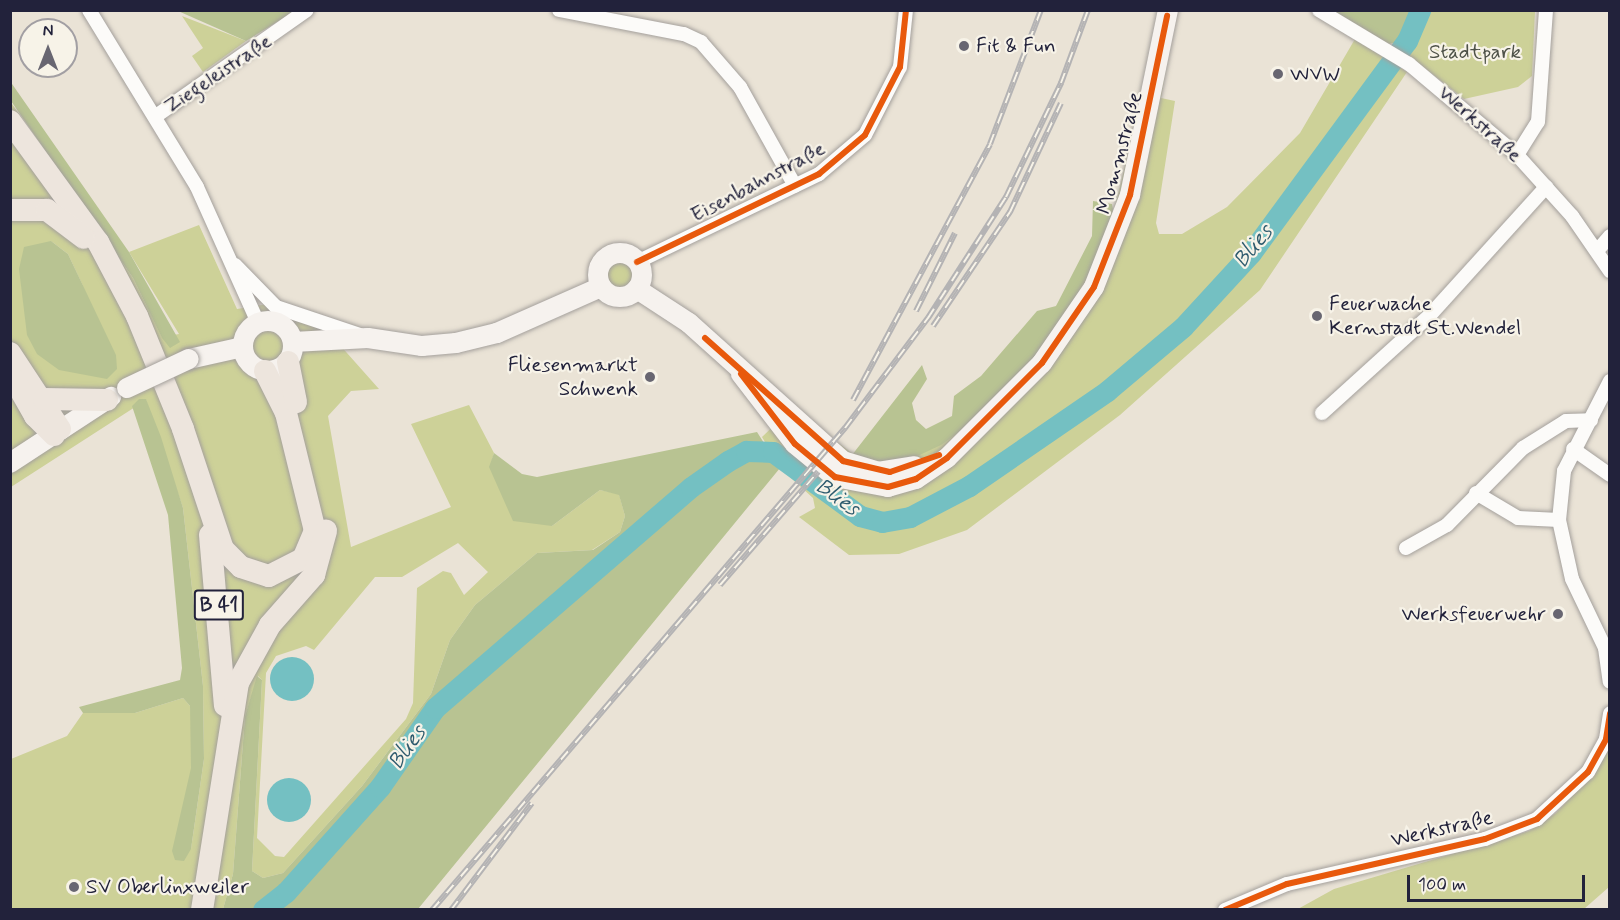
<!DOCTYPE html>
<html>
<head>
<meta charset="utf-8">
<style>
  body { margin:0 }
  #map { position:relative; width:1620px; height:920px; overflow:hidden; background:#eae3d6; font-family:Mynerve,sans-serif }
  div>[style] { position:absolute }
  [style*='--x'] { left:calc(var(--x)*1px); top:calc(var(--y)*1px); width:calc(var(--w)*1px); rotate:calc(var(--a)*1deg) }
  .green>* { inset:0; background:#cdd198 }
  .round { border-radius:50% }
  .forest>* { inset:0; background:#b8c392 }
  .water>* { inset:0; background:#74c0c2 }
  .river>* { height:21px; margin:-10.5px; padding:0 10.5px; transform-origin:10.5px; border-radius:10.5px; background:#74c0c2 }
  .roads { filter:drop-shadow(0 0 2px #a4a09c) drop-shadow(0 0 2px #a4a09c) }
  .minor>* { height:14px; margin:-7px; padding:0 7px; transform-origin:7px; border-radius:7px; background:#fcfbf9 }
  .secondary>* { height:20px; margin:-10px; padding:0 10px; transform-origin:10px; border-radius:10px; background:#f6f2ee }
  .secondary>.ring { margin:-10px; padding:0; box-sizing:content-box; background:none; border:20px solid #f6f2ee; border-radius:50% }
  .trunk>* { height:22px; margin:-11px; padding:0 11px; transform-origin:11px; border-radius:11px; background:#ede5dd }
  .rail>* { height:6px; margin-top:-3px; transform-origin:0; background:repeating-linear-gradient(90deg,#f7f3e8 0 11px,#b4b3b4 0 22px); box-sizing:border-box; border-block:2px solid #b4b3b4 }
  .bridges { filter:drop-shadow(0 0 2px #a4a09c) drop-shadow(0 0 2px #a4a09c) }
  .secondary-bridge>* { height:20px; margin:-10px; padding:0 10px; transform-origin:10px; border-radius:10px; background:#f6f2ee }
  .cycleway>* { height:6px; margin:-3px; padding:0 3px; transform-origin:3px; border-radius:3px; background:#e8590c }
  .dots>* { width:16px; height:16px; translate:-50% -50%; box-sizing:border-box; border:3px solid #f7f3e8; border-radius:50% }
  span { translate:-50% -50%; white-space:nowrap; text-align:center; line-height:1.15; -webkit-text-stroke:4.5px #f7f3e8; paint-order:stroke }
  .shield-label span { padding:2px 4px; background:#f7f3e8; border:2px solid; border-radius:4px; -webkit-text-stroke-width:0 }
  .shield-label { font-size:20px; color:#22223b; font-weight:700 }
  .poi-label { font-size:21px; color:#22223b }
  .left { translate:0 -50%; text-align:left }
  .right { translate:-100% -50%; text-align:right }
  .park-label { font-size:21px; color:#4e5248 }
  .street-label { font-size:21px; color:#22223b }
  .water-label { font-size:22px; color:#2e5b6e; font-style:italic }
  .frame { position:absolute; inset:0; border:12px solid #22223b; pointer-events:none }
  .north { position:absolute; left:18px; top:18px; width:60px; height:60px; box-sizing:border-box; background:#f7f3e8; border:2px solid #a29fa3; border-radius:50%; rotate:0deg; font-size:16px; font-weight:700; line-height:24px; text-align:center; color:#22223b }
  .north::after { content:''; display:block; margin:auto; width:21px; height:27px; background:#686671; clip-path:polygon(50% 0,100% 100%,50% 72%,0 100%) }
  .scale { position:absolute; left:1407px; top:875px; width:178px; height:27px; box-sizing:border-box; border:3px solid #22223b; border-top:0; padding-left:8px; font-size:18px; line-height:21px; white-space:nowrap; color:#22223b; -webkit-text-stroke:4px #f7f3e8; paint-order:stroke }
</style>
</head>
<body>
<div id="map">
  <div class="green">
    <div style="clip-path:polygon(1176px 11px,1161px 98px,1175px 101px,1156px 223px,1159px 234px,1182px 234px,1227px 207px,1300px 133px,1355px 39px,1407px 72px,1260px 290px,1120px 415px,967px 530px,899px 554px,849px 555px,799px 517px,815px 508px,813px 498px,780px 468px,762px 437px,792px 408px,869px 466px,995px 405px,1113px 215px,1140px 104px)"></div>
    <div style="clip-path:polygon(1403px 11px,1535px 11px,1532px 76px,1518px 87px,1464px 99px,1392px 42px)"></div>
    <div style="clip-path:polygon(182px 16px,246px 41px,203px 72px,192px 56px,203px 48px)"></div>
    <div style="clip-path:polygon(evenodd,10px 101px,133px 278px,162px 337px,179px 334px,129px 252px,199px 225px,237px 309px,281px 302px,315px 317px,379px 389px,351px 391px,328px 416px,351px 547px,451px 507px,411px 424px,469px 405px,494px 453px,490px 467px,552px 526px,600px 490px,619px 494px,625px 516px,620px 532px,592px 550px,537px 553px,475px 605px,450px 640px,431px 694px,362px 786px,283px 873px,263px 878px,252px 871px,262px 680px,258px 676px,245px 716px,233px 874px,223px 909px,11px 909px,11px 759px,67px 736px,83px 713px,135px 713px,183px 698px,190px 706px,194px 736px,191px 849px,204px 759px,203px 686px,183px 508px,146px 400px,11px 487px,10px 101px,51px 241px,68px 254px,83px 286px,51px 241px,10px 101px,458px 543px,488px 572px,464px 595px,451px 573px,443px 571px,417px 588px,413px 703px,406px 719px,284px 857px,275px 856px,257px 838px,266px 673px,276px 656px,306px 646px,314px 650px,375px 577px,402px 577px,458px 543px)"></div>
    <div class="round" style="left:605px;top:259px;width:28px;height:28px"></div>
    <div style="clip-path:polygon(1609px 740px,1609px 887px,1584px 909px,1296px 910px,1334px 889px,1529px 831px,1556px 813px,1589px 778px)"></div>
  </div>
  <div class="forest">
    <div style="clip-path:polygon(178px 11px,295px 11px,246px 41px)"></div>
    <div style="clip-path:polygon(1333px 11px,1420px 11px,1407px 41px,1388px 44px)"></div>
    <div style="clip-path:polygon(10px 81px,129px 252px,180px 342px,170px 348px,162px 338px,133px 278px,11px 101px)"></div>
    <div style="clip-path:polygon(1093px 201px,1112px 204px,1114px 215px,1085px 282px,1037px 357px,995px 405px,941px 445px,911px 459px,890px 466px,852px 455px,922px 365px,927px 379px,912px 403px,916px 420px,926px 429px,952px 416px,954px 396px,981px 376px,1037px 311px,1056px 306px,1092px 236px)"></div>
    <div style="clip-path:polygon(51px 241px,68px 254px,116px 355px,117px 369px,107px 379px,59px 370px,37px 354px,27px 335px,19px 269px,24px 247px)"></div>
    <div style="clip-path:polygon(139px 399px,146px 399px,161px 437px,183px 508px,203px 686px,204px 759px,191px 849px,184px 861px,175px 860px,172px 851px,191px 768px,190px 706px,183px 698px,135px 713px,83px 713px,79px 707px,180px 680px,182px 668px,168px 515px,132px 406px)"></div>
    <div style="clip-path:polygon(757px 432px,780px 468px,418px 909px,223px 909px,233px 874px,245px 716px,257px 676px,262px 680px,252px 871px,263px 878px,283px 873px,362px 786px,431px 694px,450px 640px,475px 605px,537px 553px,593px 550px,620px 532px,625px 516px,619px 495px,600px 490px,552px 526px,513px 521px,489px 467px,494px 453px,522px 474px,537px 477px)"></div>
  </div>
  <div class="water">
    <div class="round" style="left:270px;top:657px;width:44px;height:44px"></div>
    <div class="round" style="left:267px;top:778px;width:44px;height:44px"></div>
  </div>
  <div class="river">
    <div style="--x:263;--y:910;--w:29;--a:-38"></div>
    <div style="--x:286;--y:892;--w:141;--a:-48.2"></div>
    <div style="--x:380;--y:787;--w:96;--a:-55.2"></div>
    <div style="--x:435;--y:708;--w:338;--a:-40.8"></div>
    <div style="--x:691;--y:487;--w:45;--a:-35.1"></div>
    <div style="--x:728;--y:461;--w:21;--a:-29"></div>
    <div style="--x:746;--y:451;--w:27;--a:2"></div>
    <div style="--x:773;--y:452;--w:108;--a:36.3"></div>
    <div style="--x:860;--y:516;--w:23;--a:15"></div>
    <div style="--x:882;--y:522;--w:28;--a:-10"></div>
    <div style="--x:910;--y:517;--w:67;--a:-27.7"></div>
    <div style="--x:969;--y:486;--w:168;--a:-34.5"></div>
    <div style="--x:1107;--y:391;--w:99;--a:-40.1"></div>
    <div style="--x:1183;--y:327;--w:100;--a:-47.4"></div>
    <div style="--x:1251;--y:253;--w:263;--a:-53.7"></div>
    <div style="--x:1407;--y:41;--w:34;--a:-67"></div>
  </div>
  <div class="roads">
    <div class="minor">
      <div style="--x:89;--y:10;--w:207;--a:58.6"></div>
      <div style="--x:197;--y:187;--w:149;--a:65.8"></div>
      <div style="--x:559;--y:10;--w:127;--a:10.9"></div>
      <div style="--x:684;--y:34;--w:19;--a:25"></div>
      <div style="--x:701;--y:42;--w:60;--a:49.1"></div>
      <div style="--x:740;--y:87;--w:113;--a:60.9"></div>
      <div style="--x:1319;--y:10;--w:105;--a:31"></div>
      <div style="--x:1409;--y:64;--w:141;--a:40.1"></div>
      <div style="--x:1517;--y:155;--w:82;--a:48"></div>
      <div style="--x:1572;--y:216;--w:67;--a:55.4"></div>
      <div style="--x:156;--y:116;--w:184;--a:-35.1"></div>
      <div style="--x:1517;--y:155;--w:39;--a:-58"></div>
      <div style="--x:1538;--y:122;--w:112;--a:-85.9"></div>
      <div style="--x:1597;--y:251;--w:20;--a:-49"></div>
      <div style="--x:637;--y:262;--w:202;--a:-25.8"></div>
      <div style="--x:819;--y:174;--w:60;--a:-40.3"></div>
      <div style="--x:865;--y:135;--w:76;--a:-62.8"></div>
      <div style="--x:900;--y:67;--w:57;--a:-84"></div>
      <div style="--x:235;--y:265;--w:59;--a:45.7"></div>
      <div style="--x:276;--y:307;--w:92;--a:18.4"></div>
      <div style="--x:1610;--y:381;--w:101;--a:117.1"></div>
      <div style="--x:1564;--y:471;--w:49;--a:95.8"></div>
      <div style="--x:1559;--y:520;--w:60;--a:77.6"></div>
      <div style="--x:1572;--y:579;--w:76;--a:64.4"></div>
      <div style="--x:1605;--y:648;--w:34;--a:82"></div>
      <div style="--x:1322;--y:413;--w:146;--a:-42.2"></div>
      <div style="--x:1430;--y:315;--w:173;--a:-47.8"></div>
      <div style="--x:1573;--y:449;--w:45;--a:35.1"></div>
      <div style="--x:1476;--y:493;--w:49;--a:30.8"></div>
      <div style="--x:1518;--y:518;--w:41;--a:2.8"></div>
      <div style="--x:1406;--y:548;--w:47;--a:-29.3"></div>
      <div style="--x:1447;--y:525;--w:108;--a:-45.4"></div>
      <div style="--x:1523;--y:448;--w:51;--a:-32.1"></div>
      <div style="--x:1566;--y:421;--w:25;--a:-2"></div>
      <div style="--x:1225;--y:910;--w:67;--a:-22.8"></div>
      <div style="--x:1287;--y:884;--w:203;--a:-12.8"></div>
      <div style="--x:1485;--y:839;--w:56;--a:-21"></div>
      <div style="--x:1537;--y:819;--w:69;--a:-42.7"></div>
      <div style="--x:1588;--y:772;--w:38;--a:-61"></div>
      <div style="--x:1606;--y:739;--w:26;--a:-81"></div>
    </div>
    <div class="secondary">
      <div class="ring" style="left:598px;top:253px;width:24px;height:24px"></div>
      <div style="--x:637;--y:289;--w:62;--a:33.2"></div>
      <div style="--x:689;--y:323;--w:207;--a:41.9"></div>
      <div style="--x:843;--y:461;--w:37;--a:17"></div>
      <div style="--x:878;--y:472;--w:37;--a:-9"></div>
      <div class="ring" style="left:243px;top:321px;width:30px;height:30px"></div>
      <div style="--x:293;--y:342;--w:75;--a:-3.1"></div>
      <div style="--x:368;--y:338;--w:55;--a:8.4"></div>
      <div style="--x:422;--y:346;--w:34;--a:-5"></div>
      <div style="--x:456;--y:343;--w:42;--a:-13.7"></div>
      <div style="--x:497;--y:333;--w:114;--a:-23.9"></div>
      <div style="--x:189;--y:359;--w:55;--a:-12.5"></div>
      <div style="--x:741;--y:374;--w:88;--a:52.4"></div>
      <div style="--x:795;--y:444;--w:52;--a:39.5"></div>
      <div style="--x:835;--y:477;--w:54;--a:10.7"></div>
      <div style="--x:888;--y:487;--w:29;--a:-16"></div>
      <div style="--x:916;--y:479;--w:37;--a:-34"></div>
      <div style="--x:947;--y:458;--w:134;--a:-45"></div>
      <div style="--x:1042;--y:363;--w:92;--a:-55.6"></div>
      <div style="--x:1094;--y:287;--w:99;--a:-68.6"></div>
      <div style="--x:1130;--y:195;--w:189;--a:-78.4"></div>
      <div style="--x:10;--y:463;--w:121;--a:-33.2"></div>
    </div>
    <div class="trunk">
      <div style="--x:10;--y:121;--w:150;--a:54"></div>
      <div style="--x:98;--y:242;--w:84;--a:62.2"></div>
      <div style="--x:137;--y:316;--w:122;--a:67.8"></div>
      <div style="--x:183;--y:429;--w:126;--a:71.6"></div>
      <div style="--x:223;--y:549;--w:25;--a:45"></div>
      <div style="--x:241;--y:567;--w:29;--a:18"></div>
      <div style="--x:269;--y:576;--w:38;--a:-27"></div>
      <div style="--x:303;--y:559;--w:30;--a:-67"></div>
      <div style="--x:315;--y:531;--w:122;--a:-103.8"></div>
      <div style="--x:286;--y:413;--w:47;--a:-116.6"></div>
      <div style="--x:10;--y:210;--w:37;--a:0"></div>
      <div style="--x:47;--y:210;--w:46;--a:37.1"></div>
      <div style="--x:10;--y:353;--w:91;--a:56.7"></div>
      <div style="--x:288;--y:362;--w:41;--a:78.7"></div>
      <div style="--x:14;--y:379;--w:43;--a:60.4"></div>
      <div style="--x:35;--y:416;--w:27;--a:45"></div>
      <div style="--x:44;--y:399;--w:63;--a:0.9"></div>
      <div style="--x:210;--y:535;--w:171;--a:85"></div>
      <div style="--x:202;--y:910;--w:230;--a:-81"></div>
      <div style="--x:238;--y:683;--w:66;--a:-61.1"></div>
      <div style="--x:270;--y:625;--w:67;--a:-48.7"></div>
      <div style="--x:314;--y:575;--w:46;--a:-74.7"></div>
    </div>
  </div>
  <div class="rail">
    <div style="--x:916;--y:311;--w:87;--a:-63.4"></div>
    <div style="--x:933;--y:326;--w:138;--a:-56"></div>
    <div style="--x:1010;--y:212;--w:120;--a:-64.9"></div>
    <div style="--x:853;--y:400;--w:290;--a:-61.8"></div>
    <div style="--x:990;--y:144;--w:143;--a:-69.2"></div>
    <div style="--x:720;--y:585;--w:150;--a:-49.1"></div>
    <div style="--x:432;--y:910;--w:635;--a:-49.41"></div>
    <div style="--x:845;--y:428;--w:138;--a:-53"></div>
    <div style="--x:928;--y:318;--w:144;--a:-57.2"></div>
    <div style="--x:1006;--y:197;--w:127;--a:-64.2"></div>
    <div style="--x:1061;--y:83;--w:78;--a:-69.7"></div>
    <div style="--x:451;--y:910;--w:134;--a:-52.9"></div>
  </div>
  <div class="bridges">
    <div class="secondary-bridge">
      <div style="--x:127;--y:388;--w:68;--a:-25.1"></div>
    </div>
  </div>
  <div class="cycleway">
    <div style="--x:637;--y:262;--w:202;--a:-25.8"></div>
    <div style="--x:819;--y:174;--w:60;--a:-40.3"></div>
    <div style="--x:865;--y:135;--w:76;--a:-62.8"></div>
    <div style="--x:900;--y:67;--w:57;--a:-84"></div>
    <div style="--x:705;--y:338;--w:185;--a:41.7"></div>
    <div style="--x:843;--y:461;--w:48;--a:13.2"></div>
    <div style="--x:890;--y:472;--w:52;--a:-19.1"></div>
    <div style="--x:741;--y:374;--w:88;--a:52.4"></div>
    <div style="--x:795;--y:444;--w:52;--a:39.5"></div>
    <div style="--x:835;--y:477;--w:54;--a:10.7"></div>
    <div style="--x:888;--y:487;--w:29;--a:-16"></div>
    <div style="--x:916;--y:479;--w:37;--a:-34"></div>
    <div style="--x:947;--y:458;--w:134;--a:-45"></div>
    <div style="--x:1042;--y:363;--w:92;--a:-55.6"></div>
    <div style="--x:1094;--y:287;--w:99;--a:-68.6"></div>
    <div style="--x:1130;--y:195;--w:183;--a:-78.3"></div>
    <div style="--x:1225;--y:910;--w:67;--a:-22.8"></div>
    <div style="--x:1287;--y:884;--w:203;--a:-12.8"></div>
    <div style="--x:1485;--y:839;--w:56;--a:-21"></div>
    <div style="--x:1537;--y:819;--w:69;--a:-42.7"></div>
    <div style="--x:1588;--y:772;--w:38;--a:-61"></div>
    <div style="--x:1606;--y:739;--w:26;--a:-81"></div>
  </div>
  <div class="dots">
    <div style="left:964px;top:46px;background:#686671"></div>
    <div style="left:1278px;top:74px;background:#686671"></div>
    <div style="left:1317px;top:316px;background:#686671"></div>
    <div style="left:650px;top:377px;background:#686671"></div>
    <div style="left:1558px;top:614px;background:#686671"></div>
    <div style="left:74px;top:887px;background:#686671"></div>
  </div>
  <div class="shield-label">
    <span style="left:219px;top:605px">B 41</span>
  </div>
  <div class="poi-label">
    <span class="left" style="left:976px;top:46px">Fit &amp; Fun</span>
    <span class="left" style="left:1290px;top:74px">WVW</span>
    <span class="left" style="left:1329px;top:316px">Feuerwache<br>Kernstadt St.Wendel</span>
    <span class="right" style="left:638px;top:377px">Fliesenmarkt<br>Schwenk</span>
    <span class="right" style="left:1546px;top:614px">Werksfeuerwehr</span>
    <span class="left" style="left:86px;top:887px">SV Oberlinxweiler</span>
  </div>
  <div class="park-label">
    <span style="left:1475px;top:52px">Stadtpark</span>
  </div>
  <div class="street-label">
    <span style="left:218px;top:74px;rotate:-34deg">Ziegeleistraße</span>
    <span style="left:1480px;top:124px;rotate:42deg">Werkstraße</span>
    <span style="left:1120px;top:153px;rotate:-75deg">Mommstraße</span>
    <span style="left:758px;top:182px;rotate:-28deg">Eisenbahnstraße</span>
    <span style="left:1442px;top:829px;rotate:-13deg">Werkstraße</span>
  </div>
  <div class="water-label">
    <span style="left:1254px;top:247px;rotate:-51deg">Blies</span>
    <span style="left:837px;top:498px;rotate:35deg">Blies</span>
    <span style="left:408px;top:748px;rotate:-55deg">Blies</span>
  </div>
  <div class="frame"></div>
  <div class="north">N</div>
  <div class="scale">100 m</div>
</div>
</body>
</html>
